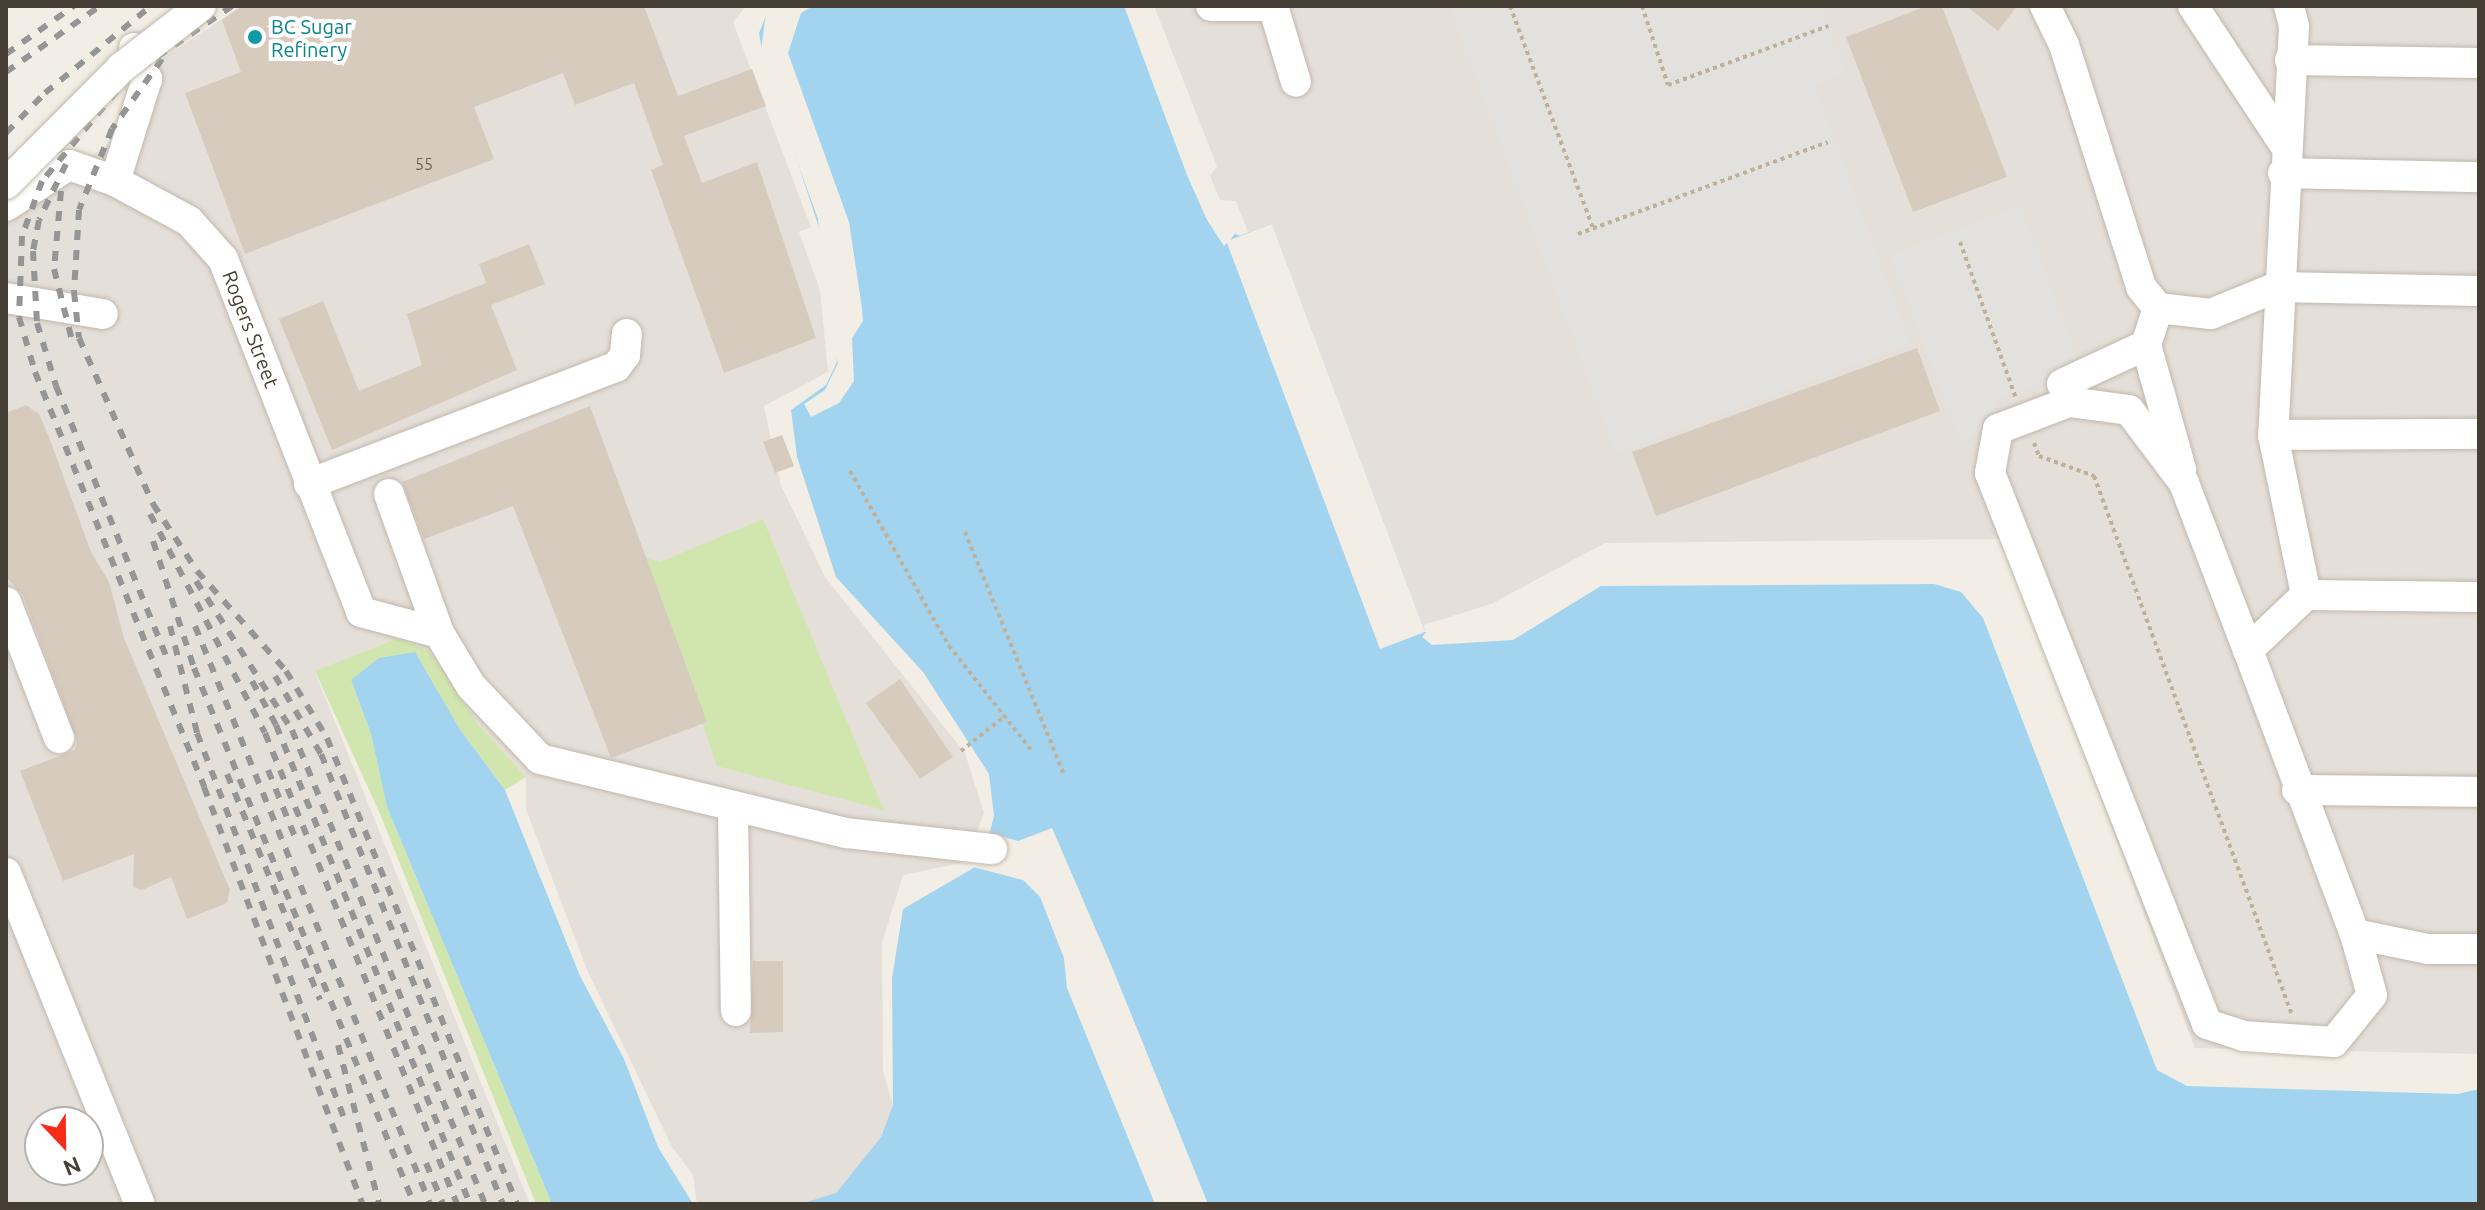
<!DOCTYPE html>
<html>
<head>
<meta charset="utf-8">
<style>
  body { margin:0 }
  #map { position:relative; width:2485px; height:1210px; overflow:hidden; background:#f2eee5; font-family:Ubuntu,sans-serif }
  div>[style] { position:absolute }
  [style*='--x'] { left:calc(var(--x)*1px); top:calc(var(--y)*1px); width:calc(var(--w)*1px); rotate:calc(var(--a)*1deg) }
  .industrial>* { inset:0; background:#e5dfda }
  .green>* { inset:0; background:#d1e6af }
  .parking>* { inset:0; background:#e3e1de }
  .water>* { inset:0; background:#a2d4ef }
  .pier>* { inset:0; background:#f2eee5 }
  .building>* { inset:0; background:#d7cbbe }
  .path>* { height:4px; margin-top:-2px; transform-origin:0; background:repeating-linear-gradient(90deg,#bfb09a 0 4px,transparent 0 8px) }
  .roads { filter:drop-shadow(0 0 2px #c1b8ab) drop-shadow(0 0 2px #c1b8ab) }
  .minor>* { height:30px; margin:-15px; padding:0 15px; transform-origin:15px; border-radius:15px; background:#fff }
  .rail>* { height:6px; margin-top:-3px; transform-origin:0; background:repeating-linear-gradient(90deg,#959595 0 10px,transparent 0 20px) }
  .bridges { filter:drop-shadow(0 0 2px #c1b8ab) drop-shadow(0 0 2px #c1b8ab) }
  .minor-bridge>* { height:30px; margin:-15px; padding:0 15px; transform-origin:15px; border-radius:15px; background:#fff }
  .dots>* { width:22px; height:22px; translate:-50% -50%; box-sizing:border-box; border:4px solid #fff; border-radius:50% }
  span { translate:-50% -50%; white-space:nowrap; text-align:center; line-height:1.15; -webkit-text-stroke:8px #fff; paint-order:stroke }
  .number-label { font-size:16px; color:#6a6157 }
  .number-label span { -webkit-text-stroke-width:0 }
  .culture-label { font-size:20px; color:#0d838f }
  .left { translate:0 -50%; text-align:left }
  .street-label { font-size:20px; color:#453e35 }
  .frame { position:absolute; inset:0; border:8px solid #453e35; pointer-events:none }
  .north { position:absolute; left:24px; top:1106px; width:80px; height:80px; box-sizing:border-box; background:#fff; border:2px solid #b5b2ae; border-radius:50%; rotate:158deg; font-size:22px; font-weight:700; line-height:32px; text-align:center; color:#453e35 }
  .north::after { content:''; display:block; margin:auto; width:28px; height:36px; background:#f62c19; clip-path:polygon(50% 0,100% 100%,50% 72%,0 100%) }
</style>
</head>
<body>
<div id="map">
  <div class="industrial">
    <div style="clip-path:polygon(evenodd,241px 6px,746px 6px,733px 22px,811px 227px,799px 232px,820px 290px,828px 372px,764px 406px,780px 483px,825px 577px,965px 753px,984px 813px,966px 862px,903px 875px,882px 943px,883px 1071px,893px 1105px,881px 1137px,836px 1193px,800px 1204px,697px 1204px,693px 1175px,672px 1147px,587px 970px,526px 809px,526px 777px,478px 724px,430px 651px,398px 638px,315px 672px,530px 1204px,6px 1204px,6px 224px,136px 121px,124px 85px,241px 6px,40px 1122px,88px 1122px,88px 1170px,40px 1170px,40px 1122px)"></div>
    <div style="clip-path:polygon(1154px 6px,2479px 6px,2479px 1054px,2195px 1048px,2003px 539px,1605px 543px,1491px 604px,1424px 625px,1425px 632px,1227px 241px,1248px 232px,1236px 201px,1220px 200px,1210px 176px,1217px 166px)"></div>
  </div>
  <div class="green">
    <div style="clip-path:polygon(763px 519px,838px 700px,884px 810px,717px 766px,646px 558px,660px 562px)"></div>
    <div style="clip-path:polygon(398px 638px,430px 651px,478px 724px,526px 777px,505px 790px,459px 728px,351px 680px,371px 734px,387px 807px,552px 1204px,536px 1204px,380px 814px,315px 671px)"></div>
  </div>
  <div class="parking">
    <div style="clip-path:polygon(1450px 6px,1820px 6px,1845px 73px,1814px 86px,1910px 343px,1616px 453px)"></div>
    <div style="clip-path:polygon(2020px 206px,2081px 368px,1993px 401px,2002px 425px,1961px 441px,1890px 255px)"></div>
  </div>
  <div class="water">
    <div style="clip-path:polygon(770px 6px,1138px 6px,1227px 230px,1240px 236px,1272px 224px,1425px 632px,1500px 631px,1540px 615px,1592px 577px,1973px 575px,2182px 1065px,2465px 1078px,2479px 1069px,2479px 1204px,800px 1204px,836px 1193px,881px 1137px,893px 1105px,892px 978px,903px 909px,982px 863px,994px 816px,989px 774px,923px 672px,836px 577px,797px 457px,791px 410px,826px 385px,837px 362px,822px 237px,763px 56px,759px 33px)"></div>
    <div style="clip-path:polygon(415px 652px,459px 728px,505px 790px,580px 976px,624px 1059px,658px 1147px,693px 1204px,552px 1204px,387px 807px,371px 734px,351px 680px,379px 658px)"></div>
  </div>
  <div class="pier">
    <div style="clip-path:polygon(767px 6px,813px 6px,801px 13px,788px 53px,849px 222px,862px 308px,863px 321px,852px 338px,854px 381px,839px 403px,811px 417px,804px 404px,825px 390px,838px 363px,826px 324px,818px 219px,760px 58px)"></div>
    <div style="clip-path:polygon(1124px 6px,1140px 6px,1156px 41px,1215px 195px,1237px 231px,1230px 240px,1272px 224px,1425px 632px,1380px 649px,1227px 243px,1224px 246px,1207px 220px,1187px 175px)"></div>
    <div style="clip-path:polygon(1634px 563px,1975px 572px,1997px 605px,2184px 1062px,2464px 1074px,2479px 1065px,2479px 1089px,2458px 1094px,2187px 1086px,2157px 1070px,1983px 618px,1961px 592px,1934px 584px,1601px 586px,1513px 640px,1432px 645px,1422px 637px,1429px 629px,1501px 628px,1536px 613px,1538px 606px,1590px 573px)"></div>
    <div style="clip-path:polygon(1052px 828px,1112px 967px,1208px 1204px,1155px 1204px,1067px 988px,1064px 958px,1040px 897px,1023px 880px,969px 866px,979px 861px,986px 832px,1018px 841px)"></div>
  </div>
  <div class="building">
    <div style="clip-path:polygon(242px 6px,644px 6px,678px 96px,752px 69px,766px 106px,684px 136px,702px 183px,757px 162px,816px 338px,724px 373px,651px 170px,663px 165px,634px 83px,575px 105px,563px 73px,474px 107px,494px 159px,245px 254px,185px 93px,241px 72px,222px 20px)"></div>
    <div style="clip-path:polygon(1927px 6px,1942px 6px,2007px 177px,1913px 212px,1846px 37px)"></div>
    <div style="clip-path:polygon(1966px 6px,2017px 6px,1998px 31px)"></div>
    <div style="clip-path:polygon(529px 244px,545px 284px,491px 305px,517px 370px,332px 450px,279px 319px,323px 301px,359px 391px,422px 365px,407px 314px,486px 283px,479px 264px)"></div>
    <div style="clip-path:polygon(1917px 348px,1940px 411px,1656px 516px,1632px 452px)"></div>
    <div style="clip-path:polygon(26px 405px,39px 414px,49px 437px,91px 552px,109px 582px,124px 638px,230px 890px,227px 903px,187px 919px,171px 877px,142px 890px,133px 887px,134px 854px,63px 881px,20px 771px,75px 750px,77px 740px,23px 595px,6px 577px,6px 413px)"></div>
    <div style="clip-path:polygon(590px 406px,707px 722px,611px 758px,513px 506px,424px 539px,402px 482px)"></div>
    <div style="clip-path:polygon(782px 435px,794px 466px,775px 473px,763px 442px)"></div>
    <div style="clip-path:polygon(900px 679px,953px 757px,920px 779px,866px 703px)"></div>
    <div style="clip-path:polygon(753px 961px,783px 961px,783px 1032px,750px 1033px)"></div>
  </div>
  <div class="path">
    <div style="--x:1510;--y:6;--w:237;--a:69.5"></div>
    <div style="--x:1642;--y:6;--w:83;--a:71.8"></div>
    <div style="--x:1668;--y:85;--w:171;--a:-20.2"></div>
    <div style="--x:1578;--y:234;--w:266;--a:-20.2"></div>
    <div style="--x:1960;--y:242;--w:166;--a:70.3"></div>
    <div style="--x:2034;--y:443;--w:14;--a:69"></div>
    <div style="--x:2039;--y:456;--w:59;--a:20"></div>
    <div style="--x:2094;--y:476;--w:574;--a:69.83"></div>
    <div style="--x:850;--y:471;--w:201;--a:60.5"></div>
    <div style="--x:949;--y:646;--w:132;--a:51.7"></div>
    <div style="--x:965;--y:532;--w:261;--a:67.8"></div>
    <div style="--x:961;--y:751;--w:56;--a:-38.5"></div>
  </div>
  <div class="roads">
    <div class="minor">
      <div style="--x:1211;--y:6;--w:50;--a:0"></div>
      <div style="--x:1273;--y:6;--w:79;--a:73.2"></div>
      <div style="--x:2045;--y:6;--w:43;--a:64"></div>
      <div style="--x:2064;--y:45;--w:254;--a:72.3"></div>
      <div style="--x:2141;--y:287;--w:27;--a:51"></div>
      <div style="--x:2158;--y:308;--w:53;--a:6.5"></div>
      <div style="--x:2211;--y:314;--w:71;--a:-22.2"></div>
      <div style="--x:2277;--y:287;--w:202;--a:1.1"></div>
      <div style="--x:2193;--y:6;--w:165;--a:56.6"></div>
      <div style="--x:2289;--y:6;--w:21;--a:76"></div>
      <div style="--x:2294;--y:26;--w:410;--a:92.9"></div>
      <div style="--x:2273;--y:435;--w:163;--a:78.3"></div>
      <div style="--x:134;--y:48;--w:34;--a:67"></div>
      <div style="--x:147;--y:79;--w:107;--a:107.4"></div>
      <div style="--x:115;--y:181;--w:84;--a:28.4"></div>
      <div style="--x:189;--y:221;--w:51;--a:48.2"></div>
      <div style="--x:223;--y:259;--w:379;--a:68.6"></div>
      <div style="--x:361;--y:612;--w:81;--a:15.1"></div>
      <div style="--x:439;--y:633;--w:62;--a:58.9"></div>
      <div style="--x:471;--y:686;--w:100;--a:46.6"></div>
      <div style="--x:540;--y:759;--w:315;--a:13.6"></div>
      <div style="--x:846;--y:833;--w:147;--a:6.3"></div>
      <div style="--x:2290;--y:60;--w:189;--a:0.9"></div>
      <div style="--x:2283;--y:173;--w:196;--a:1.2"></div>
      <div style="--x:6;--y:206;--w:75;--a:-33.1"></div>
      <div style="--x:69;--y:165;--w:49;--a:19.2"></div>
      <div style="--x:6;--y:298;--w:98;--a:9.4"></div>
      <div style="--x:2158;--y:308;--w:39;--a:108"></div>
      <div style="--x:2146;--y:345;--w:129;--a:74.2"></div>
      <div style="--x:2062;--y:384;--w:93;--a:-24.9"></div>
      <div style="--x:2273;--y:435;--w:206;--a:-0.3"></div>
      <div style="--x:309;--y:484;--w:329;--a:-20.9"></div>
      <div style="--x:616;--y:367;--w:15;--a:-53"></div>
      <div style="--x:625;--y:355;--w:21;--a:-85"></div>
      <div style="--x:389;--y:494;--w:148;--a:70.2"></div>
      <div style="--x:2479;--y:597;--w:173;--a:-179.3"></div>
      <div style="--x:2306;--y:595;--w:80;--a:136.5"></div>
      <div style="--x:2248;--y:650;--w:303;--a:69.4"></div>
      <div style="--x:2355;--y:934;--w:75;--a:11.6"></div>
      <div style="--x:2428;--y:949;--w:51;--a:0"></div>
      <div style="--x:6;--y:602;--w:146;--a:68.7"></div>
      <div style="--x:2248;--y:650;--w:179;--a:-111"></div>
      <div style="--x:2184;--y:483;--w:91;--a:-127"></div>
      <div style="--x:2129;--y:410;--w:61;--a:-172.4"></div>
      <div style="--x:2069;--y:402;--w:76;--a:159.2"></div>
      <div style="--x:1998;--y:429;--w:45;--a:100.3"></div>
      <div style="--x:1990;--y:473;--w:592;--a:68.5"></div>
      <div style="--x:2207;--y:1024;--w:38;--a:18"></div>
      <div style="--x:2243;--y:1036;--w:91;--a:3.8"></div>
      <div style="--x:2334;--y:1042;--w:60;--a:-51"></div>
      <div style="--x:2372;--y:995;--w:63;--a:-105.6"></div>
      <div style="--x:2297;--y:790;--w:182;--a:0.6"></div>
      <div style="--x:733;--y:807;--w:204;--a:89.2"></div>
      <div style="--x:6;--y:873;--w:357;--a:68"></div>
    </div>
  </div>
  <div class="rail">
    <div style="--x:232;--y:6;--w:125;--a:145.8"></div>
    <div style="--x:129;--y:76;--w:136;--a:129.6"></div>
    <div style="--x:42;--y:181;--w:59;--a:110"></div>
    <div style="--x:22;--y:236;--w:81;--a:92.1"></div>
    <div style="--x:19;--y:317;--w:57;--a:73.8"></div>
    <div style="--x:35;--y:372;--w:448;--a:67.8"></div>
    <div style="--x:204;--y:787;--w:446;--a:69.2"></div>
    <div style="--x:184;--y:31;--w:32;--a:-51"></div>
    <div style="--x:6;--y:54;--w:83;--a:-35.2"></div>
    <div style="--x:162;--y:59;--w:86;--a:125.5"></div>
    <div style="--x:112;--y:129;--w:87;--a:112.2"></div>
    <div style="--x:79;--y:210;--w:82;--a:93.5"></div>
    <div style="--x:74;--y:292;--w:46;--a:83.8"></div>
    <div style="--x:79;--y:338;--w:182;--a:66"></div>
    <div style="--x:153;--y:504;--w:80;--a:56.7"></div>
    <div style="--x:197;--y:571;--w:134;--a:48.3"></div>
    <div style="--x:286;--y:671;--w:79;--a:58.5"></div>
    <div style="--x:327;--y:738;--w:503;--a:67.82"></div>
    <div style="--x:6;--y:72;--w:115;--a:-35.1"></div>
    <div style="--x:6;--y:133;--w:56;--a:-45.7"></div>
    <div style="--x:45;--y:93;--w:137;--a:-39.4"></div>
    <div style="--x:66;--y:164;--w:62;--a:115.7"></div>
    <div style="--x:39;--y:220;--w:32;--a:101"></div>
    <div style="--x:33;--y:251;--w:72;--a:86.8"></div>
    <div style="--x:37;--y:323;--w:66;--a:73.2"></div>
    <div style="--x:56;--y:386;--w:296;--a:67.8"></div>
    <div style="--x:61;--y:191;--w:78;--a:95.1"></div>
    <div style="--x:54;--y:269;--w:77;--a:75.8"></div>
    <div style="--x:150;--y:514;--w:247;--a:62.3"></div>
    <div style="--x:265;--y:733;--w:509;--a:67.82"></div>
    <div style="--x:153;--y:541;--w:133;--a:72.1"></div>
    <div style="--x:194;--y:668;--w:579;--a:67.68"></div>
    <div style="--x:196;--y:581;--w:177;--a:57.2"></div>
    <div style="--x:292;--y:730;--w:512;--a:67.85"></div>
    <div style="--x:170;--y:626;--w:110;--a:75.8"></div>
    <div style="--x:197;--y:733;--w:412;--a:69.1"></div>
    <div style="--x:195;--y:626;--w:624;--a:67.87"></div>
    <div style="--x:275;--y:676;--w:91;--a:59.5"></div>
    <div style="--x:321;--y:754;--w:485;--a:68"></div>
    <div style="--x:252;--y:681;--w:50;--a:61.4"></div>
    <div style="--x:276;--y:725;--w:517;--a:67.95"></div>
    <div style="--x:268;--y:770;--w:72;--a:68.1"></div>
    <div style="--x:227;--y:774;--w:244;--a:67.6"></div>
    <div style="--x:338;--y:1045;--w:164;--a:75.5"></div>
    <div style="--x:426;--y:1163;--w:44;--a:67.5"></div>
  </div>
  <div class="bridges">
    <div class="minor-bridge">
      <div style="--x:6;--y:184;--w:163;--a:-45.2"></div>
      <div style="--x:121;--y:68;--w:101;--a:-37.8"></div>
    </div>
  </div>
  <div class="dots">
    <div style="left:255px;top:37px;background:#0f9aa8"></div>
  </div>
  <div class="number-label">
    <span style="left:424px;top:164px">55</span>
  </div>
  <div class="culture-label">
    <span class="left" style="left:271px;top:38px">BC Sugar<br>Refinery</span>
  </div>
  <div class="street-label">
    <span style="left:251px;top:329px;rotate:69deg">Rogers Street</span>
  </div>
  <div class="frame"></div>
  <div class="north">N</div>
</div>
</body>
</html>
